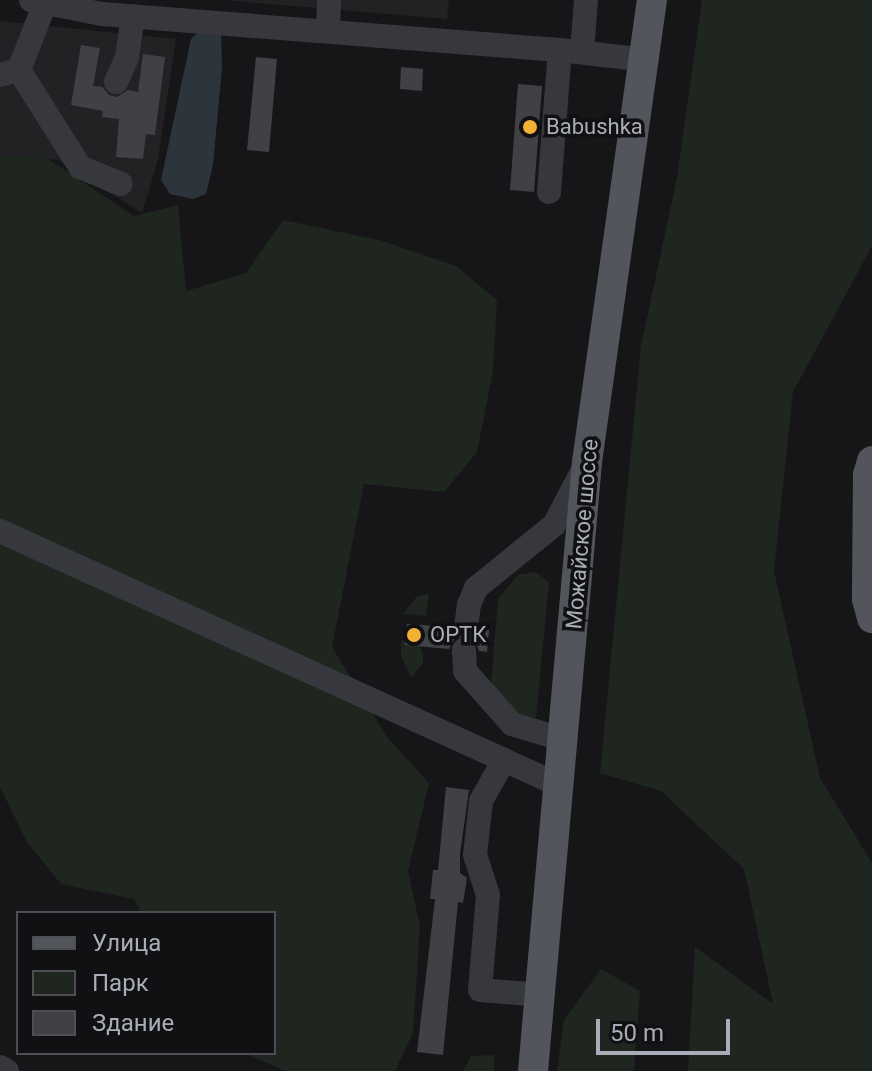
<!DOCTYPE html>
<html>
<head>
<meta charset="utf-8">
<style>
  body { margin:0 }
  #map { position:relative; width:872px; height:1071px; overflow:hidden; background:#161618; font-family:Roboto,sans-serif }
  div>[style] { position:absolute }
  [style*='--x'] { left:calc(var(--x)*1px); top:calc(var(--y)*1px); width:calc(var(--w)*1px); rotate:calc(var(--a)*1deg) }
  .built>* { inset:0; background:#222225 }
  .green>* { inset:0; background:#1e261f }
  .water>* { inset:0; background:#2c353c }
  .building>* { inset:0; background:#404145 }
  .minor>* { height:24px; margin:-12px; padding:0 12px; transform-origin:12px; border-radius:12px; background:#37383d }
  .major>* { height:30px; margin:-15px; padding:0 15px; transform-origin:15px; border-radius:15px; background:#53555c }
  .dots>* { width:22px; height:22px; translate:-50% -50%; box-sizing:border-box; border:4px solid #111113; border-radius:50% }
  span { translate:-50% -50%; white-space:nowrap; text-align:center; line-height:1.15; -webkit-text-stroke:7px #111113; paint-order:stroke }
  .poi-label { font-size:22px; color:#a8adb8 }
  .left { translate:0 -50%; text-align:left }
  .street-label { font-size:22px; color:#a8adb8 }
  .legend { position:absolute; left:16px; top:911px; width:260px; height:144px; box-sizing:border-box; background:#111113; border:2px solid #4d4f55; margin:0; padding:10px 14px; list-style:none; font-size:24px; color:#a8adb8 }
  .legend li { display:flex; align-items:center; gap:16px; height:40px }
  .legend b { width:40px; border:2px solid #4d4f55 }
  .scale { position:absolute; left:596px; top:1019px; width:134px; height:36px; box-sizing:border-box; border:4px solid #a8adb8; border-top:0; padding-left:10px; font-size:24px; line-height:28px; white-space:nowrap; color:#a8adb8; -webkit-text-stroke:6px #111113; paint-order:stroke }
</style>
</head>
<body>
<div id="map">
  <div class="built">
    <div style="clip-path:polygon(223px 0,449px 0,447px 19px)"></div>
    <div style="clip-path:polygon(0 21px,176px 39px,158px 159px,142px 213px,56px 159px,0 167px)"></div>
  </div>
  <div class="green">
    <div style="clip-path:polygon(702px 0,872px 0,872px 246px,793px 392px,774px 571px,820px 778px,872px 863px,872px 1071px,688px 1071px,695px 947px,773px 1004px,744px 869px,661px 791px,600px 773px,641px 346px,677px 178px)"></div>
    <div style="clip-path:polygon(39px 153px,134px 216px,178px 205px,186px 291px,246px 273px,283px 220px,379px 240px,456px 266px,497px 300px,493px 371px,477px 452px,444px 492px,364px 484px,332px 647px,387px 737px,429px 783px,408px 871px,420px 926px,413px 1033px,395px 1071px,285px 1071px,245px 1053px,274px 1053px,274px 913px,141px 913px,134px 899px,61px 884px,27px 842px,0 787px,0 158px)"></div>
    <div style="clip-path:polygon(536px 572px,549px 582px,536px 718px,524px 717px,503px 701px,491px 684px,498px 599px,518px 575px)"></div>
    <div style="clip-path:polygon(429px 594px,426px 616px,403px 614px,417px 596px)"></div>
    <div style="clip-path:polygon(401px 640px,420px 646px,423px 656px,423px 663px,411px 678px,401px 656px)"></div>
    <div style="clip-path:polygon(601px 969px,640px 991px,634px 1071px,557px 1071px,564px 1020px)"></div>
    <div style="clip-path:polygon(494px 1055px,494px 1071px,463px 1071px,471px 1056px)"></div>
  </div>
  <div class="water">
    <div style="clip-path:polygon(202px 29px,221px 29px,222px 68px,213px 165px,206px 194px,193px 199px,170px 194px,161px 180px,191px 39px)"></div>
  </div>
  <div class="building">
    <div style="clip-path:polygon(81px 45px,100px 48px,93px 86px,102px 87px,109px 95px,117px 97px,128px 90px,138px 92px,143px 54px,165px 57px,155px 135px,146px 134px,143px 159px,116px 157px,119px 119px,102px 117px,103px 111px,71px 105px)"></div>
    <div style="clip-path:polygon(256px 57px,277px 59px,269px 152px,247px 150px)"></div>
    <div style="clip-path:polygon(401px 67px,423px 69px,422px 91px,400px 89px)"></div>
    <div style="clip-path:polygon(518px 84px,542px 86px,534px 192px,510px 190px)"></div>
    <div style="clip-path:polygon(407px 624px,451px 627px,455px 638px,449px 649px,405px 645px)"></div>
    <div style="clip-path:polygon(481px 630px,489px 630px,487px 652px,479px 651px,475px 640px)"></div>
    <div style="clip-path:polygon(446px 787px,469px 790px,460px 854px,460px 873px,467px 878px,463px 903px,458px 902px,443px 1055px,417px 1052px,435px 899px,430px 899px,433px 870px,438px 870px)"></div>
  </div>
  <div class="minor">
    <div style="--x:31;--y:0;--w:72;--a:11.2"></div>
    <div style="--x:102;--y:14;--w:459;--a:4.5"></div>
    <div style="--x:560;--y:50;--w:87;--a:6.6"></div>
    <div style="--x:328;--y:31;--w:31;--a:-88"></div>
    <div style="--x:582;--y:52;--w:52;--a:-85.6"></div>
    <div style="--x:19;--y:70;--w:115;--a:57.8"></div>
    <div style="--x:80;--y:167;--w:44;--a:22.5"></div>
    <div style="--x:0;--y:75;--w:20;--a:-15"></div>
    <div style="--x:19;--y:70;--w:72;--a:-68.8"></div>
    <div style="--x:116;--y:82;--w:27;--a:-66"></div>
    <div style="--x:127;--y:57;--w:41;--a:-81.7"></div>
    <div style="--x:549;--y:192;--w:142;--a:-85.6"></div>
    <div style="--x:0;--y:531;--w:616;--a:24.44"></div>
    <div style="--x:466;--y:628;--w:23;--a:-83"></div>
    <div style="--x:469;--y:605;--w:18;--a:-68"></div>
    <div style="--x:476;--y:588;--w:100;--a:-38.9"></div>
    <div style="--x:554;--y:525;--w:64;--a:-62.2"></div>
    <div style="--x:464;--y:650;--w:21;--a:87"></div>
    <div style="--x:465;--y:671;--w:71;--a:48.4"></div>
    <div style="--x:512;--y:724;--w:55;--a:16.8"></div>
    <div style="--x:504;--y:760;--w:47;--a:119.3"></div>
    <div style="--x:481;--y:801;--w:54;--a:96.3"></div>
    <div style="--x:475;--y:855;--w:42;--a:72"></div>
    <div style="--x:488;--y:895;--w:95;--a:94.8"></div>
    <div style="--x:480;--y:990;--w:61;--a:4.7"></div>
    <div style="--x:0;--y:1067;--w:8;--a:30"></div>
  </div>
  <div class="major">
    <div style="--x:872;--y:461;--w:15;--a:106"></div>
    <div style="--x:868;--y:475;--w:124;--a:90.5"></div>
    <div style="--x:867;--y:599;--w:20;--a:75"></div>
    <div style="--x:533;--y:1071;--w:611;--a:-84.93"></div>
    <div style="--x:587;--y:462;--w:467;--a:-82"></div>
  </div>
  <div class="dots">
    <div style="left:530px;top:127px;background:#f2b134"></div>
    <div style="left:414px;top:635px;background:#f2b134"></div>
  </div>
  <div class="poi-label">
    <span class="left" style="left:546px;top:127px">Babushka</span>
    <span class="left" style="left:430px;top:635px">ОРТК</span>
  </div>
  <div class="street-label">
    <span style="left:582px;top:534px;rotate:-85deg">Можайское шоссе</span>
  </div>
  <ul class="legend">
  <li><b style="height:10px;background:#53555c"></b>Улица</li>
  <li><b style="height:22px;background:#1e261f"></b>Парк</li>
  <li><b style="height:22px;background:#404145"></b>Здание</li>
  </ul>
  <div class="scale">50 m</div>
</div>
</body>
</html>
